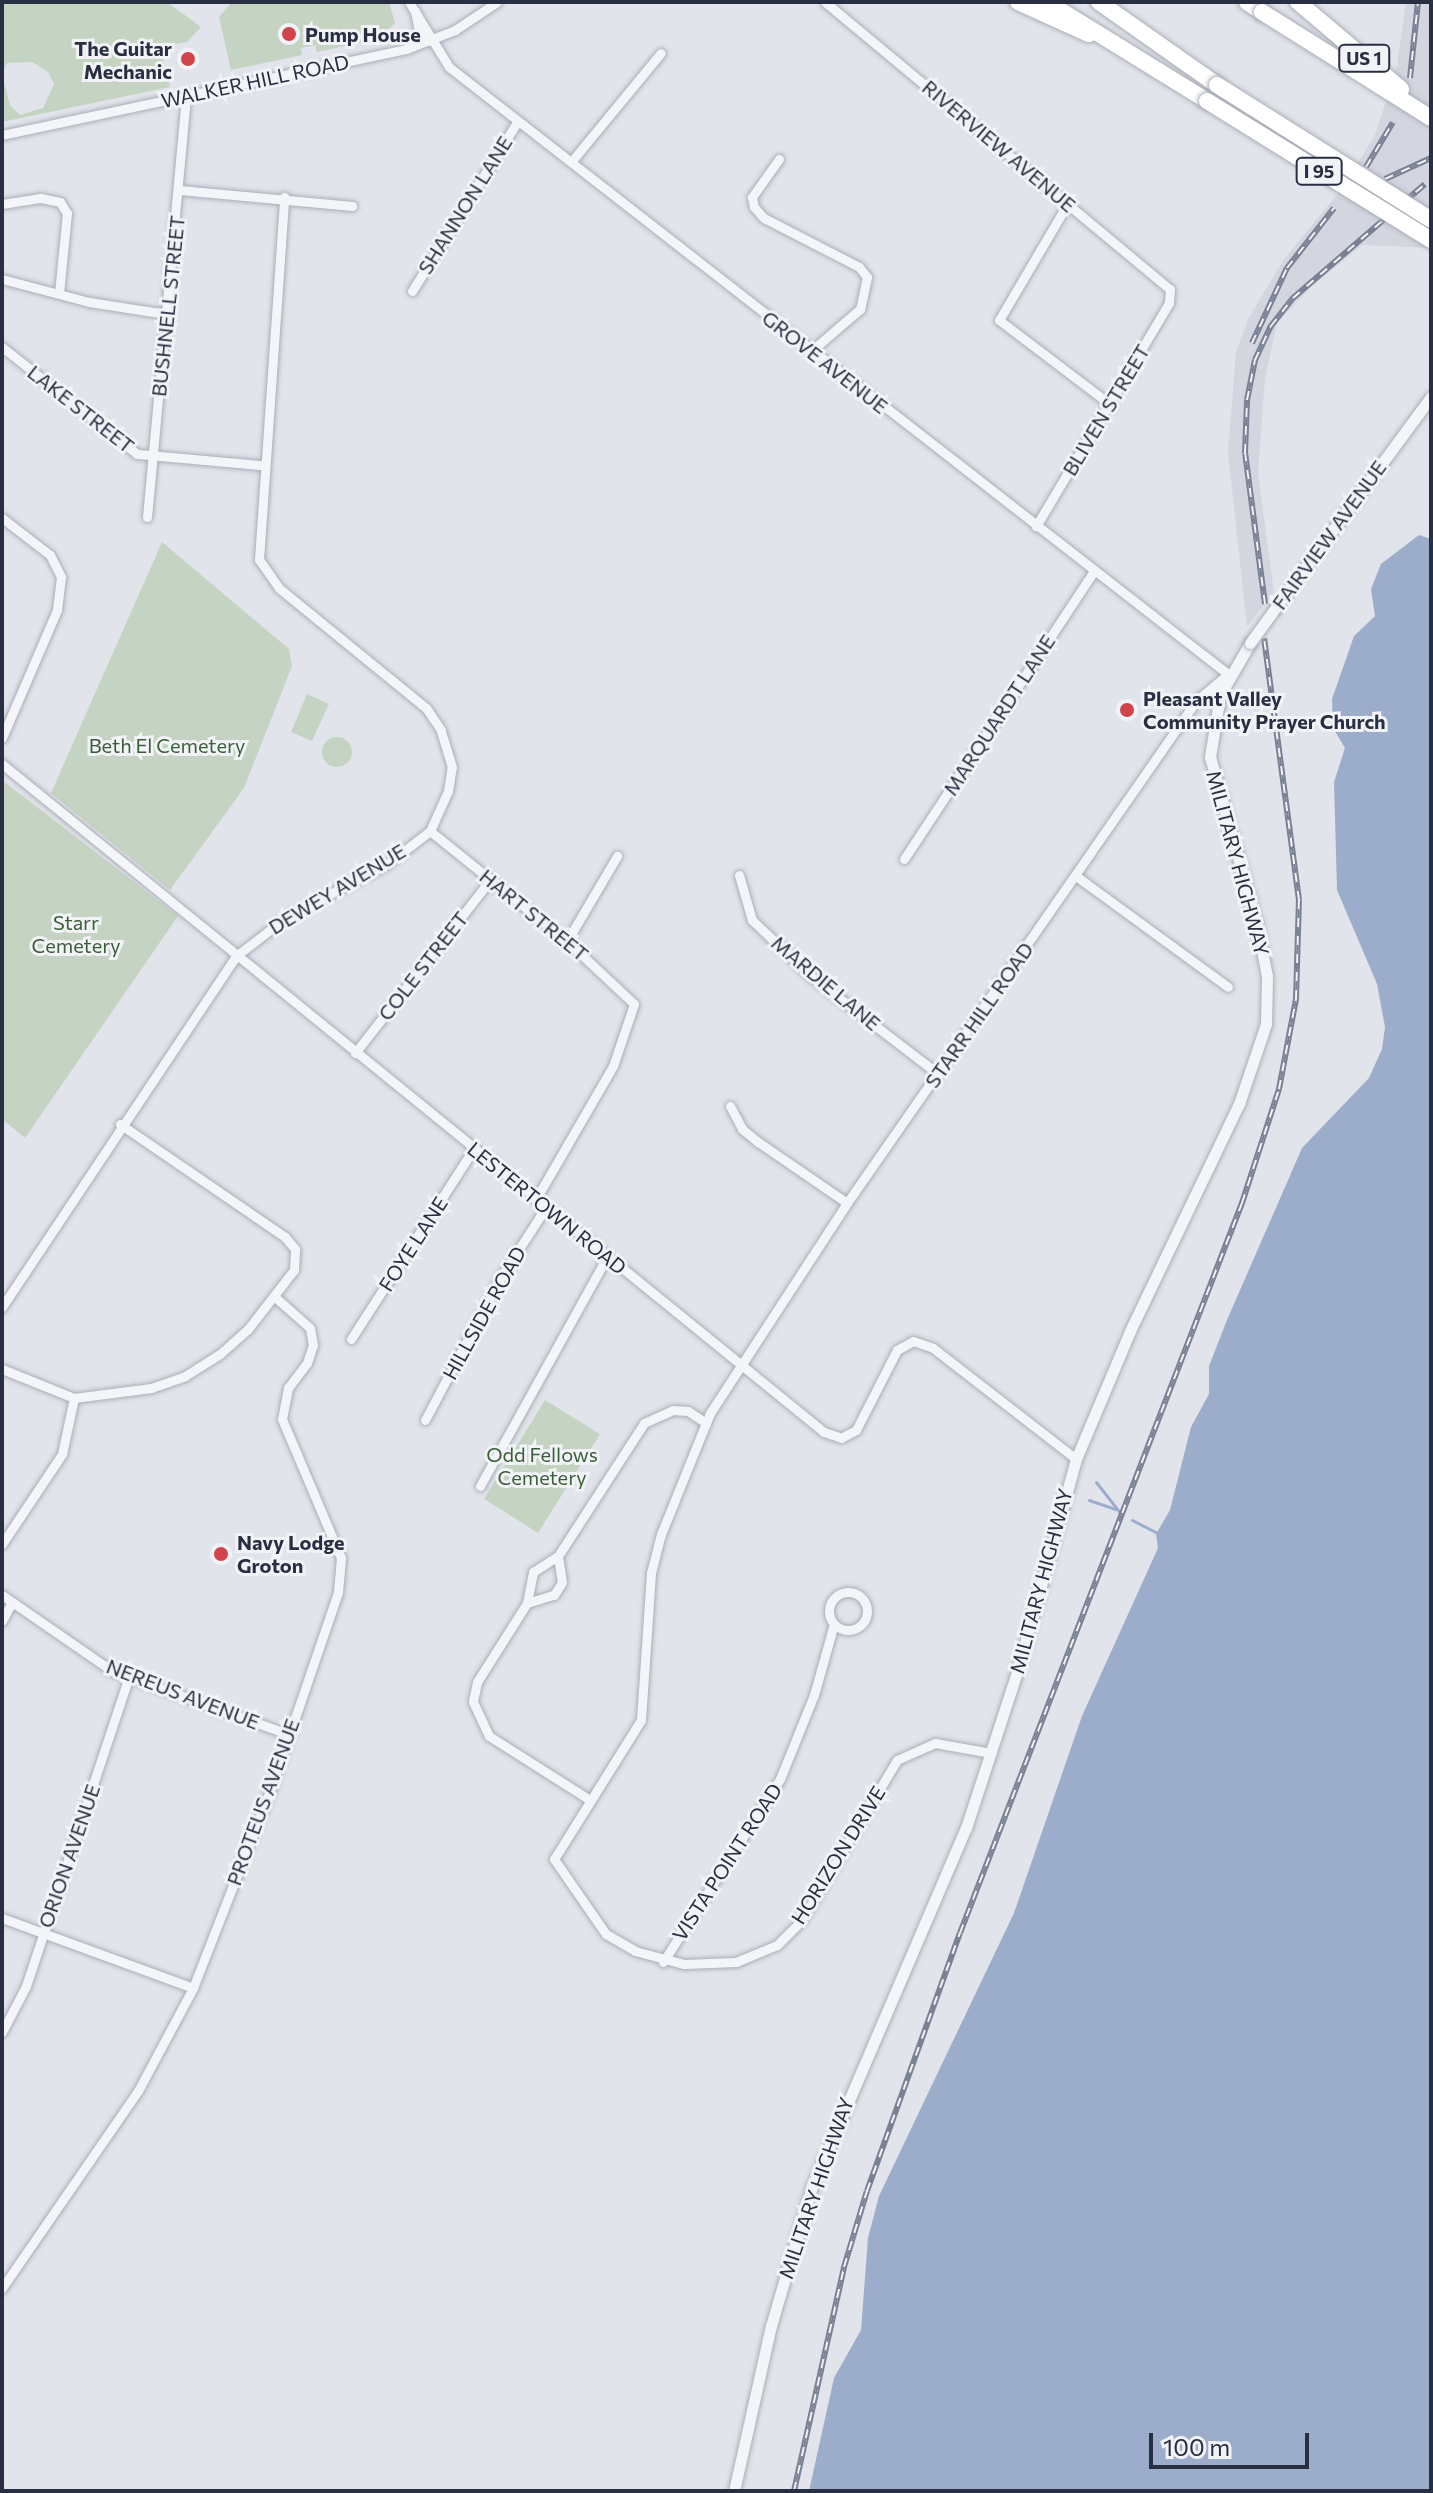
<!DOCTYPE html>
<html>
<head>
<meta charset="utf-8">
<style>
  body { margin:0 }
  #map { position:relative; width:1433px; height:2493px; overflow:hidden; background:#e1e4ea; font-family:Commissioner,sans-serif }
  div>[style] { position:absolute }
  [style*='--x'] { left:calc(var(--x)*1px); top:calc(var(--y)*1px); width:calc(var(--w)*1px); rotate:calc(var(--a)*1deg) }
  .built>* { inset:0; background:#d3d6df }
  .green>* { inset:0; background:#c5d4c2 }
  .round { border-radius:50% }
  .water>* { inset:0; background:#9cadcb }
  .stream>* { height:3px; margin:-1.5px; padding:0 1.5px; transform-origin:1.5px; border-radius:1.5px; background:#9cadcb }
  .roads { filter:drop-shadow(0 0 2px #aaaeb8) drop-shadow(0 0 2px #aaaeb8) }
  .minor>* { height:9px; margin:-4.5px; padding:0 4.5px; transform-origin:4.5px; border-radius:4.5px; background:#f4f5f8 }
  .minor>.ring { margin:-4.5px; padding:0; box-sizing:content-box; background:none; border:9px solid #f4f5f8; border-radius:50% }
  .tertiary>* { height:11px; margin:-5.5px; padding:0 5.5px; transform-origin:5.5px; border-radius:5.5px; background:#f4f5f8 }
  .motorway>* { height:16px; margin:-8px; padding:0 8px; transform-origin:8px; border-radius:8px; background:#fff }
  .rail>* { height:6px; margin-top:-3px; transform-origin:0; background:repeating-linear-gradient(90deg,#f1f3f7 0 9px,#7a8194 0 18px); box-sizing:border-box; border-block:2px solid #7a8194 }
  .bridges { filter:drop-shadow(0 0 2px #aaaeb8) drop-shadow(0 0 2px #aaaeb8) }
  .tertiary-bridge>* { height:11px; margin:-5.5px; padding:0 5.5px; transform-origin:5.5px; border-radius:5.5px; background:#f4f5f8 }
  .motorway-bridge>* { height:16px; margin:-8px; padding:0 8px; transform-origin:8px; border-radius:8px; background:#fff }
  .dots>* { width:22px; height:22px; translate:-50% -50%; box-sizing:border-box; border:4px solid #f1f3f7; border-radius:50% }
  span { translate:-50% -50%; white-space:nowrap; text-align:center; line-height:1.15; -webkit-text-stroke:6px #f1f3f7; paint-order:stroke }
  .shield-label span { padding:2px 6px; background:#f1f3f7; border:2px solid; border-radius:6px; -webkit-text-stroke-width:0 }
  .shield-label { font-size:18px; color:#292f42; font-weight:700 }
  .poi-label { font-size:20px; color:#292f42; font-weight:700 }
  .left { translate:0 -50%; text-align:left }
  .right { translate:-100% -50%; text-align:right }
  .street-label { font-size:20px; color:#292f42 }
  .park-label { font-size:20px; color:#395e36 }
  .frame { position:absolute; inset:0; border:4px solid #292f42; pointer-events:none }
  .scale { position:absolute; left:1149px; top:2433px; width:160px; height:36px; box-sizing:border-box; border:4px solid #292f42; border-top:0; padding-left:10px; font-size:24px; line-height:28px; white-space:nowrap; color:#292f42; -webkit-text-stroke:6px #f1f3f7; paint-order:stroke }
</style>
</head>
<body>
<div id="map">
  <div class="built">
    <div style="clip-path:polygon(1406px 2px,1431px 2px,1431px 248px,1362px 245px,1311px 287px,1277px 323px,1265px 379px,1258px 473px,1274px 592px,1247px 627px,1228px 452px,1236px 352px,1248px 319px,1284px 259px,1341px 190px,1375px 135px,1397px 66px)"></div>
  </div>
  <div class="green">
    <div style="clip-path:polygon(2px 2px,167px 2px,201px 27px,187px 42px,169px 45px,163px 59px,170px 87px,2px 122px,2px 74px,10px 105px,20px 115px,43px 108px,54px 84px,48px 72px,32px 62px,7px 63px,2px 73px)"></div>
    <div style="clip-path:polygon(232px 2px,389px 2px,395px 23px,379px 39px,317px 52px,315px 45px,301px 48px,302px 55px,231px 70px,219px 17px)"></div>
    <div style="clip-path:polygon(162px 542px,289px 649px,292px 666px,244px 788px,170px 890px,51px 793px)"></div>
    <div style="clip-path:polygon(307px 694px,329px 704px,312px 741px,291px 732px)"></div>
    <div class="round" style="left:322px;top:737px;width:30px;height:30px"></div>
    <div style="clip-path:polygon(2px 780px,178px 916px,25px 1138px,2px 1119px)"></div>
    <div style="clip-path:polygon(545px 1400px,600px 1434px,538px 1533px,484px 1499px)"></div>
  </div>
  <div class="water">
    <div style="clip-path:polygon(1419px 535px,1431px 539px,1431px 2491px,809px 2491px,834px 2378px,861px 2330px,868px 2238px,879px 2196px,1014px 1913px,1082px 1716px,1158px 1548px,1156px 1534px,1170px 1510px,1191px 1427px,1209px 1394px,1209px 1366px,1227px 1320px,1302px 1148px,1369px 1078px,1382px 1049px,1385px 1027px,1377px 984px,1337px 890px,1334px 782px,1345px 748px,1333px 728px,1332px 699px,1354px 636px,1375px 616px,1371px 589px,1381px 564px)"></div>
  </div>
  <div class="stream">
    <div style="--x:1096;--y:1482;--w:37;--a:52"></div>
    <div style="--x:1089;--y:1500;--w:28;--a:19"></div>
    <div style="--x:1132;--y:1520;--w:28;--a:27"></div>
  </div>
  <div class="roads">
    <div class="minor">
      <div style="--x:409;--y:2;--w:76;--a:58.4"></div>
      <div style="--x:449;--y:67;--w:988;--a:37.93"></div>
      <div style="--x:1228;--y:674;--w:42;--a:139.8"></div>
      <div style="--x:1196;--y:701;--w:611;--a:124.81"></div>
      <div style="--x:847;--y:1203;--w:251;--a:123.1"></div>
      <div style="--x:710;--y:1413;--w:131;--a:112"></div>
      <div style="--x:661;--y:1534;--w:40;--a:104.4"></div>
      <div style="--x:651;--y:1573;--w:147;--a:93.9"></div>
      <div style="--x:641;--y:1720;--w:164;--a:122"></div>
      <div style="--x:554;--y:1859;--w:91;--a:55.3"></div>
      <div style="--x:606;--y:1934;--w:34;--a:30"></div>
      <div style="--x:635;--y:1951;--w:51;--a:14.9"></div>
      <div style="--x:684;--y:1964;--w:52;--a:-2.2"></div>
      <div style="--x:736;--y:1962;--w:44;--a:-22.5"></div>
      <div style="--x:777;--y:1945;--w:34;--a:-45"></div>
      <div style="--x:801;--y:1921;--w:187;--a:-59.2"></div>
      <div style="--x:897;--y:1760;--w:42;--a:-24.1"></div>
      <div style="--x:935;--y:1743;--w:57;--a:10.1"></div>
      <div style="--x:825;--y:2;--w:449;--a:39.8"></div>
      <div style="--x:1170;--y:289;--w:14;--a:94"></div>
      <div style="--x:1169;--y:303;--w:260;--a:120.8"></div>
      <div style="--x:415;--y:11;--w:21;--a:79"></div>
      <div style="--x:419;--y:32;--w:15;--a:37"></div>
      <div style="--x:2;--y:135;--w:413;--a:-12"></div>
      <div style="--x:406;--y:49;--w:53;--a:-21.2"></div>
      <div style="--x:455;--y:30;--w:50;--a:-33.7"></div>
      <div style="--x:779;--y:159;--w:47;--a:125.4"></div>
      <div style="--x:752;--y:197;--w:10;--a:79"></div>
      <div style="--x:754;--y:207;--w:15;--a:48"></div>
      <div style="--x:764;--y:218;--w:107;--a:27.3"></div>
      <div style="--x:859;--y:267;--w:13;--a:51"></div>
      <div style="--x:867;--y:277;--w:33;--a:102"></div>
      <div style="--x:860;--y:309;--w:65;--a:139.4"></div>
      <div style="--x:571;--y:162;--w:141;--a:-50.5"></div>
      <div style="--x:180;--y:190;--w:173;--a:5.3"></div>
      <div style="--x:1068;--y:203;--w:136;--a:120.5"></div>
      <div style="--x:999;--y:320;--w:141;--a:37.2"></div>
      <div style="--x:2;--y:204;--w:39;--a:-9"></div>
      <div style="--x:41;--y:198;--w:19;--a:12"></div>
      <div style="--x:60;--y:202;--w:13;--a:58"></div>
      <div style="--x:67;--y:213;--w:80;--a:95.7"></div>
      <div style="--x:2;--y:279;--w:90;--a:14.8"></div>
      <div style="--x:89;--y:302;--w:78;--a:8.9"></div>
      <div style="--x:412;--y:291;--w:200;--a:-58.1"></div>
      <div style="--x:2;--y:347;--w:172;--a:38.4"></div>
      <div style="--x:137;--y:454;--w:124;--a:5.1"></div>
      <div style="--x:147;--y:517;--w:424;--a:-84.7"></div>
      <div style="--x:2;--y:518;--w:61;--a:37.6"></div>
      <div style="--x:50;--y:555;--w:25;--a:63"></div>
      <div style="--x:61;--y:577;--w:33;--a:97"></div>
      <div style="--x:57;--y:610;--w:139;--a:113.3"></div>
      <div style="--x:2;--y:764;--w:1059;--a:39.1"></div>
      <div style="--x:824;--y:1432;--w:18;--a:19"></div>
      <div style="--x:841;--y:1438;--w:17;--a:-28"></div>
      <div style="--x:856;--y:1430;--w:90;--a:-62.9"></div>
      <div style="--x:897;--y:1350;--w:18;--a:-29"></div>
      <div style="--x:913;--y:1341;--w:21;--a:19"></div>
      <div style="--x:933;--y:1348;--w:181;--a:37.8"></div>
      <div style="--x:430;--y:831;--w:176;--a:38.8"></div>
      <div style="--x:567;--y:941;--w:92;--a:43.2"></div>
      <div style="--x:634;--y:1004;--w:65;--a:108.7"></div>
      <div style="--x:613;--y:1066;--w:154;--a:120.1"></div>
      <div style="--x:904;--y:859;--w:345;--a:-56.6"></div>
      <div style="--x:739;--y:875;--w:47;--a:73.9"></div>
      <div style="--x:752;--y:920;--w:84;--a:43.6"></div>
      <div style="--x:813;--y:978;--w:158;--a:37.5"></div>
      <div style="--x:1076;--y:876;--w:188;--a:36.1"></div>
      <div style="--x:567;--y:941;--w:99;--a:-59.5"></div>
      <div style="--x:355;--y:1053;--w:221;--a:-52"></div>
      <div style="--x:730;--y:1106;--w:26;--a:62"></div>
      <div style="--x:742;--y:1129;--w:21;--a:39"></div>
      <div style="--x:758;--y:1142;--w:108;--a:34.4"></div>
      <div style="--x:2;--y:1307;--w:422;--a:-56.3"></div>
      <div style="--x:236;--y:956;--w:66;--a:-37.6"></div>
      <div style="--x:288;--y:916;--w:112;--a:-27.7"></div>
      <div style="--x:387;--y:864;--w:54;--a:-37.5"></div>
      <div style="--x:430;--y:831;--w:44;--a:-65.8"></div>
      <div style="--x:448;--y:791;--w:24;--a:-81"></div>
      <div style="--x:452;--y:767;--w:39;--a:-107"></div>
      <div style="--x:441;--y:730;--w:27;--a:-124"></div>
      <div style="--x:426;--y:708;--w:190;--a:-140.8"></div>
      <div style="--x:279;--y:588;--w:35;--a:-125"></div>
      <div style="--x:259;--y:559;--w:363;--a:-86"></div>
      <div style="--x:351;--y:1339;--w:227;--a:-57.2"></div>
      <div style="--x:2;--y:1369;--w:78;--a:21.9"></div>
      <div style="--x:74;--y:1398;--w:78;--a:-7.4"></div>
      <div style="--x:151;--y:1388;--w:36;--a:-19"></div>
      <div style="--x:185;--y:1376;--w:41;--a:-32.2"></div>
      <div style="--x:220;--y:1354;--w:38;--a:-42"></div>
      <div style="--x:248;--y:1329;--w:75;--a:-52.1"></div>
      <div style="--x:294;--y:1270;--w:21;--a:-87"></div>
      <div style="--x:295;--y:1249;--w:16;--a:-130"></div>
      <div style="--x:285;--y:1237;--w:200;--a:-145.6"></div>
      <div style="--x:425;--y:1420;--w:158;--a:-62.1"></div>
      <div style="--x:499;--y:1280;--w:87;--a:-57.2"></div>
      <div style="--x:480;--y:1486;--w:262;--a:-61"></div>
      <div style="--x:2;--y:1544;--w:108;--a:-56.3"></div>
      <div style="--x:62;--y:1454;--w:57;--a:-77.9"></div>
      <div class="ring" style="left:829px;top:1592px;width:29px;height:29px"></div>
      <div style="--x:2;--y:1595;--w:134;--a:34.6"></div>
      <div style="--x:112;--y:1671;--w:187;--a:19.7"></div>
      <div style="--x:527;--y:1603;--w:28;--a:-17"></div>
      <div style="--x:554;--y:1595;--w:15;--a:-58"></div>
      <div style="--x:562;--y:1582;--w:26;--a:-99"></div>
      <div style="--x:2;--y:1621;--w:19;--a:-62"></div>
      <div style="--x:590;--y:1800;--w:120;--a:-147.6"></div>
      <div style="--x:489;--y:1736;--w:38;--a:-115"></div>
      <div style="--x:473;--y:1701;--w:19;--a:-78"></div>
      <div style="--x:477;--y:1682;--w:93;--a:-57.7"></div>
      <div style="--x:527;--y:1603;--w:32;--a:-79"></div>
      <div style="--x:533;--y:1572;--w:30;--a:-33"></div>
      <div style="--x:558;--y:1556;--w:158;--a:-57.1"></div>
      <div style="--x:644;--y:1423;--w:32;--a:-24"></div>
      <div style="--x:673;--y:1410;--w:15;--a:4"></div>
      <div style="--x:688;--y:1411;--w:22;--a:34"></div>
      <div style="--x:2;--y:1918;--w:203;--a:20.1"></div>
      <div style="--x:663;--y:1962;--w:217;--a:-57.4"></div>
      <div style="--x:780;--y:1779;--w:91;--a:-68"></div>
      <div style="--x:814;--y:1695;--w:74;--a:-74.3"></div>
      <div style="--x:2;--y:2032;--w:52;--a:-62.4"></div>
      <div style="--x:26;--y:1986;--w:326;--a:-71.6"></div>
      <div style="--x:2;--y:2288;--w:239;--a:-55.4"></div>
      <div style="--x:138;--y:2091;--w:117;--a:-61.9"></div>
      <div style="--x:193;--y:1988;--w:212;--a:-68.7"></div>
      <div style="--x:270;--y:1791;--w:210;--a:-71.1"></div>
      <div style="--x:338;--y:1592;--w:34;--a:-85"></div>
      <div style="--x:341;--y:1558;--w:151;--a:-113"></div>
      <div style="--x:282;--y:1419;--w:32;--a:-79"></div>
      <div style="--x:288;--y:1388;--w:31;--a:-53"></div>
      <div style="--x:307;--y:1363;--w:19;--a:-72"></div>
      <div style="--x:313;--y:1345;--w:17;--a:-100"></div>
      <div style="--x:310;--y:1328;--w:47;--a:-138.5"></div>
    </div>
    <div class="tertiary">
      <div style="--x:1276;--y:607;--w:261;--a:-53.6"></div>
      <div style="--x:734;--y:2491;--w:169;--a:-77.4"></div>
      <div style="--x:771;--y:2326;--w:143;--a:-73.7"></div>
      <div style="--x:811;--y:2189;--w:393;--a:-66.8"></div>
      <div style="--x:966;--y:1828;--w:164;--a:-71.9"></div>
      <div style="--x:1017;--y:1672;--w:221;--a:-74.5"></div>
      <div style="--x:1076;--y:1459;--w:139;--a:-67.1"></div>
      <div style="--x:1130;--y:1331;--w:252;--a:-64.4"></div>
      <div style="--x:1239;--y:1104;--w:84;--a:-71.4"></div>
      <div style="--x:1266;--y:1024;--w:48;--a:-88.8"></div>
      <div style="--x:1267;--y:976;--w:52;--a:-101.1"></div>
      <div style="--x:1257;--y:925;--w:174;--a:-105.6"></div>
      <div style="--x:1210;--y:757;--w:63;--a:-80.8"></div>
      <div style="--x:1220;--y:695;--w:60;--a:-60"></div>
    </div>
    <div class="motorway">
      <div style="--x:1018;--y:2;--w:78;--a:24.3"></div>
      <div style="--x:1047;--y:2;--w:188;--a:31.7"></div>
      <div style="--x:1099;--y:2;--w:144;--a:35.1"></div>
      <div style="--x:1247;--y:2;--w:18;--a:34"></div>
    </div>
  </div>
  <div class="rail">
    <div style="--x:1410;--y:78;--w:76;--a:-84"></div>
    <div style="--x:1366;--y:167;--w:52;--a:-59"></div>
    <div style="--x:1385;--y:179;--w:51;--a:-24.5"></div>
    <div style="--x:1252;--y:343;--w:83;--a:-65"></div>
    <div style="--x:1287;--y:268;--w:76;--a:-51.9"></div>
    <div style="--x:1265;--y:604;--w:152;--a:-97.5"></div>
    <div style="--x:1245;--y:453;--w:53;--a:-87.8"></div>
    <div style="--x:1247;--y:400;--w:41;--a:-78.7"></div>
    <div style="--x:1255;--y:360;--w:38;--a:-65"></div>
    <div style="--x:1271;--y:326;--w:36;--a:-52"></div>
    <div style="--x:1293;--y:298;--w:174;--a:-40.8"></div>
    <div style="--x:794;--y:2491;--w:230;--a:-77.4"></div>
    <div style="--x:844;--y:2267;--w:79;--a:-73.2"></div>
    <div style="--x:867;--y:2191;--w:274;--a:-70.2"></div>
    <div style="--x:960;--y:1933;--w:783;--a:-68.88"></div>
    <div style="--x:1242;--y:1203;--w:120;--a:-72"></div>
    <div style="--x:1279;--y:1089;--w:92;--a:-79.3"></div>
    <div style="--x:1296;--y:999;--w:99;--a:-88.3"></div>
    <div style="--x:1299;--y:900;--w:264;--a:-97.6"></div>
  </div>
  <div class="bridges">
    <div class="tertiary-bridge">
      <div style="--x:1250;--y:643;--w:44;--a:-54.2"></div>
    </div>
    <div class="motorway-bridge">
      <div style="--x:1298;--y:2;--w:135;--a:40.2"></div>
      <div style="--x:1262;--y:12;--w:199;--a:32.1"></div>
      <div style="--x:1217;--y:85;--w:253;--a:32.2"></div>
      <div style="--x:1207;--y:101;--w:264;--a:31.8"></div>
    </div>
  </div>
  <div class="dots">
    <div style="left:289px;top:34px;background:#d1444a"></div>
    <div style="left:188px;top:59px;background:#d1444a"></div>
    <div style="left:1127px;top:710px;background:#d1444a"></div>
    <div style="left:221px;top:1554px;background:#d1444a"></div>
  </div>
  <div class="shield-label">
    <span style="left:1364px;top:58px">US 1</span>
    <span style="left:1319px;top:171px">I 95</span>
  </div>
  <div class="poi-label">
    <span class="left" style="left:305px;top:34px">Pump House</span>
    <span class="right" style="left:172px;top:60px">The Guitar<br>Mechanic</span>
    <span class="left" style="left:1143px;top:710px">Pleasant Valley<br>Community Prayer Church</span>
    <span class="left" style="left:237px;top:1554px">Navy Lodge<br>Groton</span>
  </div>
  <div class="street-label">
    <span style="left:255px;top:81px;rotate:-12deg">WALKER HILL ROAD</span>
    <span style="left:999px;top:146px;rotate:40deg">RIVERVIEW AVENUE</span>
    <span style="left:465px;top:205px;rotate:-58deg">SHANNON LANE</span>
    <span style="left:168px;top:306px;rotate:-84deg">BUSHNELL STREET</span>
    <span style="left:825px;top:362px;rotate:38deg">GROVE AVENUE</span>
    <span style="left:81px;top:409px;rotate:38deg">LAKE STREET</span>
    <span style="left:1106px;top:410px;rotate:-59deg">BLIVEN STREET</span>
    <span style="left:1329px;top:535px;rotate:-54deg">FAIRVIEW AVENUE</span>
    <span style="left:999px;top:715px;rotate:-57deg">MARQUARDT LANE</span>
    <span style="left:1238px;top:863px;rotate:75deg">MILITARY HIGHWAY</span>
    <span style="left:337px;top:889px;rotate:-31deg">DEWEY AVENUE</span>
    <span style="left:534px;top:915px;rotate:39deg">HART STREET</span>
    <span style="left:423px;top:966px;rotate:-52deg">COLE STREET</span>
    <span style="left:826px;top:983px;rotate:40deg">MARDIE LANE</span>
    <span style="left:979px;top:1015px;rotate:-55deg">STARR HILL ROAD</span>
    <span style="left:547px;top:1208px;rotate:39deg">LESTERTOWN ROAD</span>
    <span style="left:413px;top:1244px;rotate:-57deg">FOYE LANE</span>
    <span style="left:484px;top:1313px;rotate:-61deg">HILLSIDE ROAD</span>
    <span style="left:1041px;top:1581px;rotate:-75deg">MILITARY HIGHWAY</span>
    <span style="left:183px;top:1694px;rotate:21deg">NEREUS AVENUE</span>
    <span style="left:263px;top:1802px;rotate:-70deg">PROTEUS AVENUE</span>
    <span style="left:838px;top:1855px;rotate:-58deg">HORIZON DRIVE</span>
    <span style="left:69px;top:1856px;rotate:-71deg">ORION AVENUE</span>
    <span style="left:727px;top:1862px;rotate:-57deg">VISTA POINT ROAD</span>
    <span style="left:816px;top:2188px;rotate:-71deg">MILITARY HIGHWAY</span>
  </div>
  <div class="park-label">
    <span style="left:167px;top:745px">Beth El Cemetery</span>
    <span style="left:76px;top:934px">Starr<br>Cemetery</span>
    <span style="left:542px;top:1466px">Odd Fellows<br>Cemetery</span>
  </div>
  <div class="frame"></div>
  <div class="scale">100 m</div>
</div>
</body>
</html>
